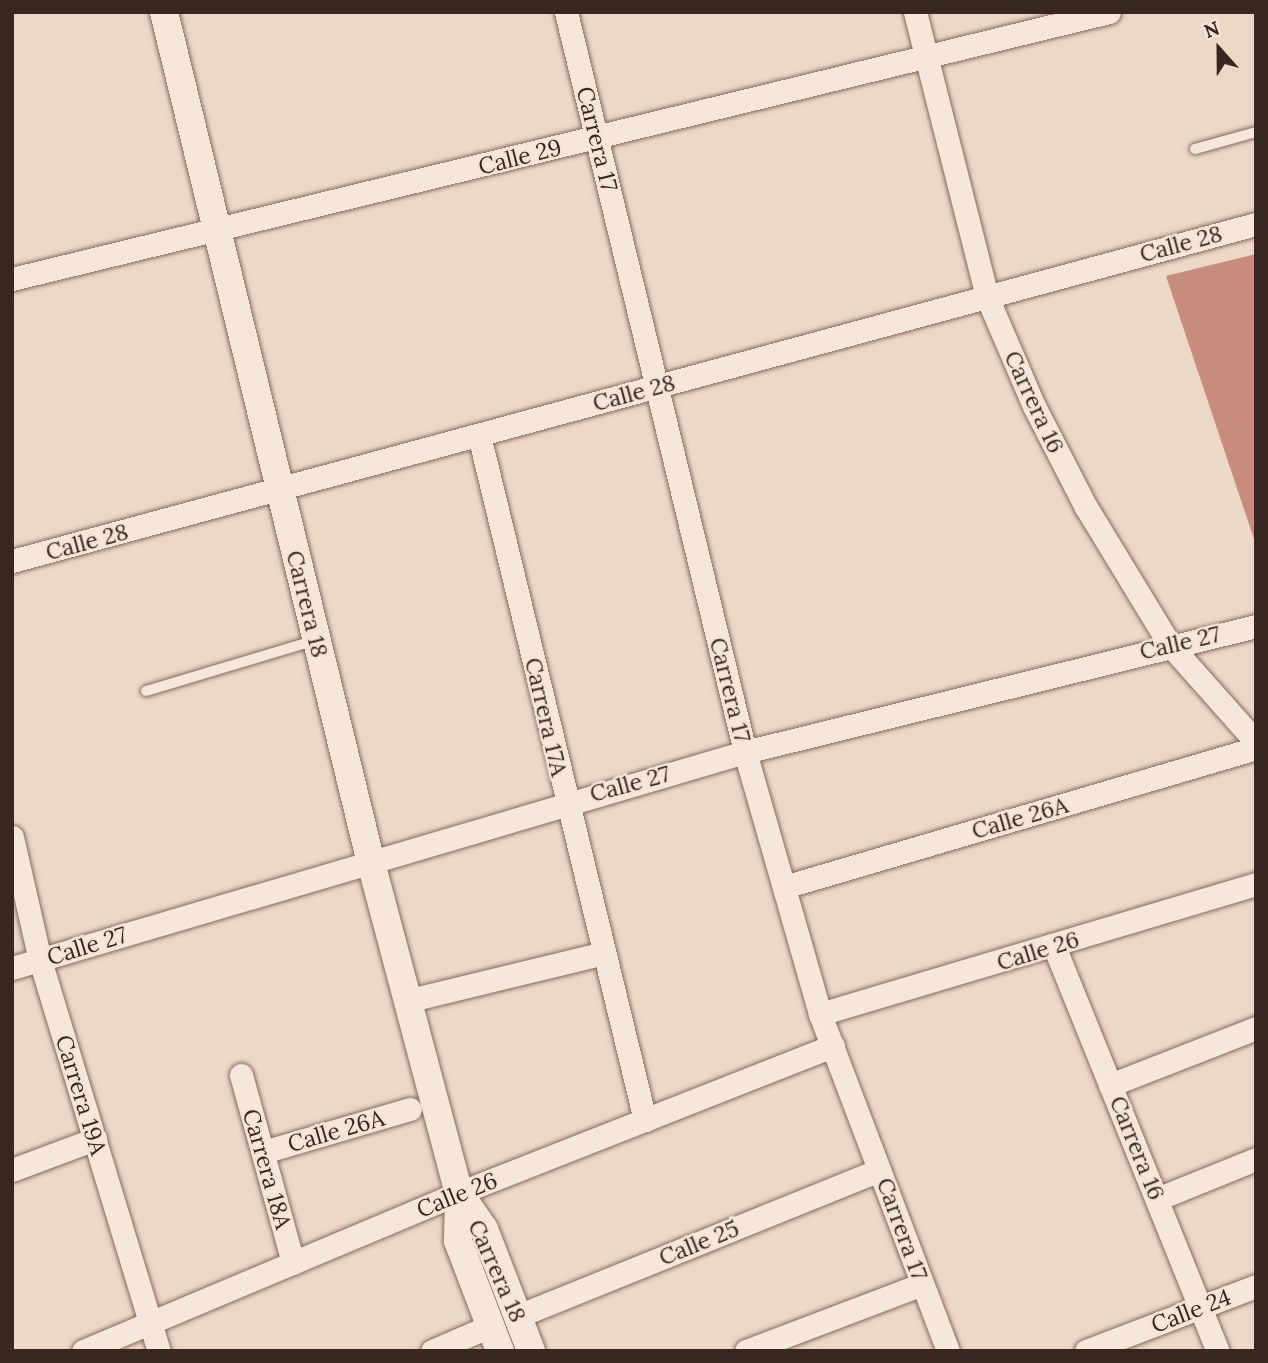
<!DOCTYPE html>
<html>
<head>
<meta charset="utf-8">
<style>
  body { margin:0 }
  #map { position:relative; width:1268px; height:1363px; overflow:hidden; background:#ecd8c7; font-family:Lora,serif }
  div>[style] { position:absolute }
  [style*='--x'] { left:calc(var(--x)*1px); top:calc(var(--y)*1px); width:calc(var(--w)*1px); rotate:calc(var(--a)*1deg) }
  .building>* { inset:0; background:#c88c7f }
  .roads { filter:drop-shadow(0 0 2px #87695d) drop-shadow(0 0 2px #87695d) }
  .service>* { height:10px; margin:-5px; padding:0 5px; transform-origin:5px; border-radius:5px; background:#f7e7da }
  .minor>* { height:23px; margin:-11.5px; padding:0 11.5px; transform-origin:11.5px; border-radius:11.5px; background:#f7e7da }
  .tertiary>* { height:28px; margin:-14px; padding:0 14px; transform-origin:14px; border-radius:14px; background:#f7e7da }
  span { translate:-50% -50%; white-space:nowrap; text-align:center; line-height:1.15; -webkit-text-stroke:5px #f4e4d6; paint-order:stroke }
  .street-label { font-size:23px; color:#382620 }
  .frame { position:absolute; inset:0; border:14px solid #382620; pointer-events:none }
  .north { position:absolute; left:1184px; top:14px; width:70px; height:70px; -webkit-text-stroke:5px #f4e4d6; paint-order:stroke; rotate:339deg; font-size:19px; font-weight:700; line-height:28px; text-align:center; color:#382620 }
  .north::after { content:''; display:block; margin:auto; width:24px; height:32px; background:#382620; clip-path:polygon(50% 0,100% 100%,50% 72%,0 100%) }
</style>
</head>
<body>
<div id="map">
  <div class="building">
    <div style="clip-path:polygon(1256px 254px,1256px 542px,1255px 542px,1166px 276px)"></div>
  </div>
  <div class="roads">
    <div class="service">
      <div style="--x:1195;--y:149;--w:63;--a:-15.6"></div>
      <div style="--x:146;--y:691;--w:177;--a:-16.7"></div>
    </div>
    <div class="minor">
      <div style="--x:566;--y:12;--w:761;--a:76.4"></div>
      <div style="--x:745;--y:752;--w:273;--a:74"></div>
      <div style="--x:820;--y:1014;--w:360;--a:69.2"></div>
      <div style="--x:915;--y:12;--w:294;--a:75.8"></div>
      <div style="--x:987;--y:297;--w:119;--a:66.7"></div>
      <div style="--x:1034;--y:406;--w:114;--a:62.8"></div>
      <div style="--x:1086;--y:507;--w:162;--a:58.7"></div>
      <div style="--x:1170;--y:645;--w:130;--a:48.4"></div>
      <div style="--x:12;--y:279;--w:1129;--a:-13.68"></div>
      <div style="--x:479;--y:435;--w:705;--a:76.38"></div>
      <div style="--x:12;--y:561;--w:1289;--a:-15.16"></div>
      <div style="--x:12;--y:837;--w:126;--a:77.2"></div>
      <div style="--x:40;--y:960;--w:409;--a:73.1"></div>
      <div style="--x:784;--y:887;--w:492;--a:-16.4"></div>
      <div style="--x:1054;--y:946;--w:437;--a:68"></div>
      <div style="--x:12;--y:968;--w:764;--a:-16.42"></div>
      <div style="--x:745;--y:752;--w:526;--a:-13.85"></div>
      <div style="--x:406;--y:1001;--w:204;--a:-13.6"></div>
      <div style="--x:820;--y:1014;--w:455;--a:-16.6"></div>
      <div style="--x:241;--y:1075;--w:195;--a:74.5"></div>
      <div style="--x:1110;--y:1085;--w:157;--a:-21.3"></div>
      <div style="--x:263;--y:1152;--w:153;--a:-16.3"></div>
      <div style="--x:12;--y:1170;--w:89;--a:-20.5"></div>
      <div style="--x:1157;--y:1199;--w:107;--a:-22"></div>
      <div style="--x:518;--y:1316;--w:389;--a:-22"></div>
      <div style="--x:83;--y:1351;--w:408;--a:-22.8"></div>
      <div style="--x:459;--y:1193;--w:402;--a:-21.5"></div>
      <div style="--x:432;--y:1351;--w:63;--a:-23.3"></div>
      <div style="--x:746;--y:1351;--w:188;--a:-20.8"></div>
      <div style="--x:1086;--y:1351;--w:182;--a:-20.9"></div>
    </div>
    <div class="tertiary">
      <div style="--x:164;--y:12;--w:872;--a:76.33"></div>
      <div style="--x:370;--y:859;--w:346;--a:75.1"></div>
      <div style="--x:459;--y:1193;--w:48;--a:91.2"></div>
      <div style="--x:458;--y:1241;--w:118;--a:69.1"></div>
      <div style="--x:459;--y:1193;--w:44;--a:55.2"></div>
      <div style="--x:484;--y:1229;--w:131;--a:68.9"></div>
    </div>
  </div>
  <div class="street-label">
    <span style="left:597px;top:139px;rotate:76deg">Carrera 17</span>
    <span style="left:520px;top:157px;rotate:-14deg">Calle 29</span>
    <span style="left:1181px;top:244px;rotate:-15deg">Calle 28</span>
    <span style="left:634px;top:393px;rotate:-15deg">Calle 28</span>
    <span style="left:1034px;top:402px;rotate:65deg">Carrera 16</span>
    <span style="left:87px;top:542px;rotate:-15deg">Calle 28</span>
    <span style="left:307px;top:604px;rotate:76deg">Carrera 18</span>
    <span style="left:1180px;top:643px;rotate:-13deg">Calle 27</span>
    <span style="left:730px;top:690px;rotate:76deg">Carrera 17</span>
    <span style="left:546px;top:717px;rotate:77deg">Carrera 17A</span>
    <span style="left:630px;top:784px;rotate:-15deg">Calle 27</span>
    <span style="left:1020px;top:818px;rotate:-16deg">Calle 26A</span>
    <span style="left:87px;top:946px;rotate:-17deg">Calle 27</span>
    <span style="left:1038px;top:951px;rotate:-17deg">Calle 26</span>
    <span style="left:81px;top:1095px;rotate:73deg">Carrera 19A</span>
    <span style="left:336px;top:1131px;rotate:-16deg">Calle 26A</span>
    <span style="left:1137px;top:1148px;rotate:68deg">Carrera 16</span>
    <span style="left:267px;top:1169px;rotate:74deg">Carrera 18A</span>
    <span style="left:457px;top:1195px;rotate:-22deg">Calle 26</span>
    <span style="left:902px;top:1229px;rotate:70deg">Carrera 17</span>
    <span style="left:699px;top:1243px;rotate:-22deg">Calle 25</span>
    <span style="left:497px;top:1271px;rotate:66deg">Carrera 18</span>
    <span style="left:1191px;top:1311px;rotate:-21deg">Calle 24</span>
  </div>
  <div class="frame"></div>
  <div class="north">N</div>
</div>
</body>
</html>
